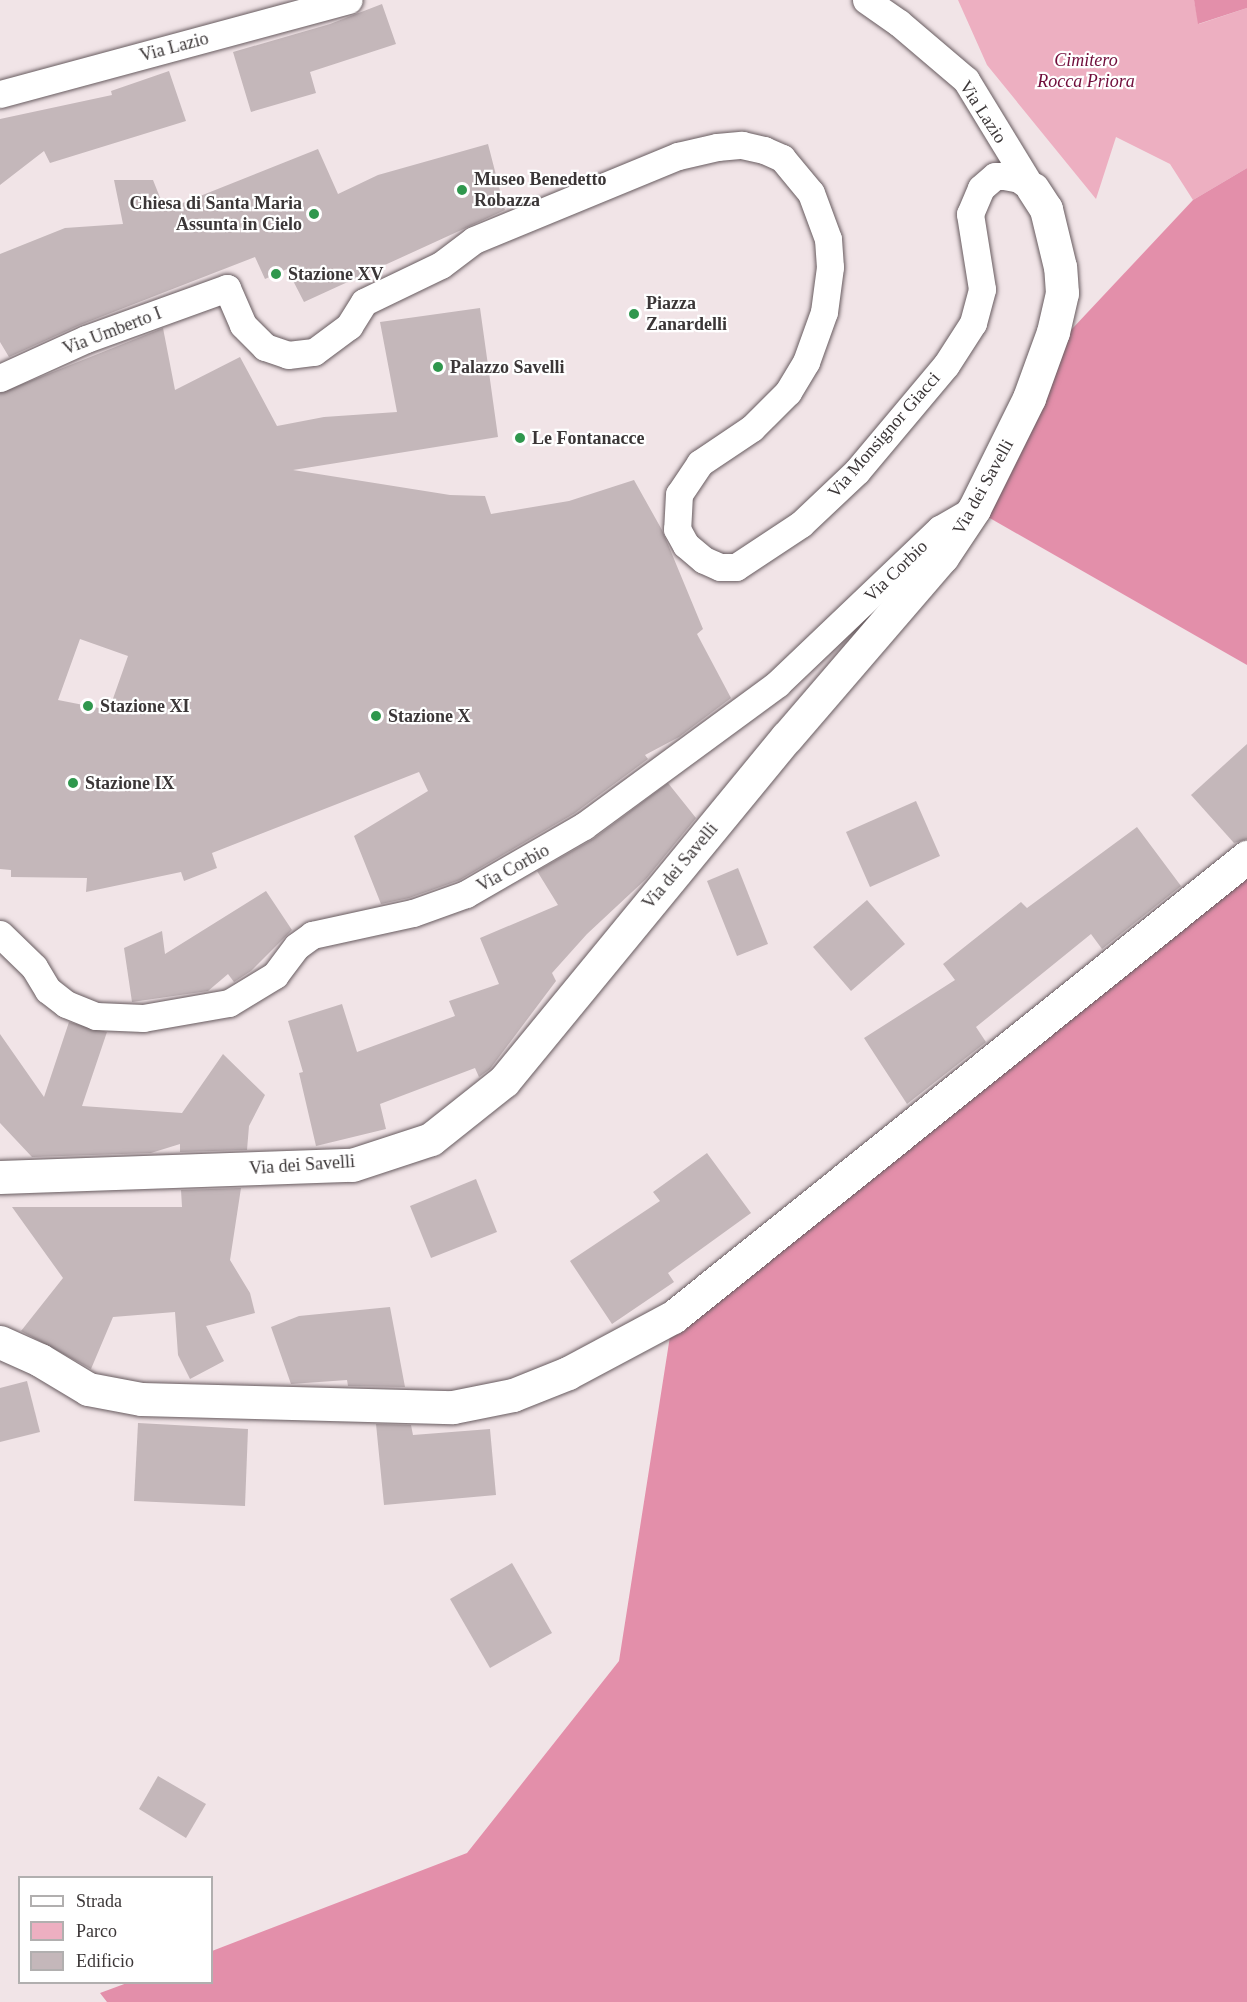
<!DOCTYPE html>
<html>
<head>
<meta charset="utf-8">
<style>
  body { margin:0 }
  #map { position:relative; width:1247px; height:2002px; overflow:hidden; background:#f1e4e7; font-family:"Times New Roman",serif }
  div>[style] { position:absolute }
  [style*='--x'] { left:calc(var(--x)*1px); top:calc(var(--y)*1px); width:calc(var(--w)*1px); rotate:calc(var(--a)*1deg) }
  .green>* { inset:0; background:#edafc1 }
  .forest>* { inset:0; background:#e38faa }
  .building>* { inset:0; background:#c4b7ba }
  .roads { filter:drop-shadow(0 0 2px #675b5f) drop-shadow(0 0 2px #675b5f) }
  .street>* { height:27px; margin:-13.5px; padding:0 13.5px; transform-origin:13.5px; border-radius:13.5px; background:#fff }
  .secondary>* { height:33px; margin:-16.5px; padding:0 16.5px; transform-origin:16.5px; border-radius:16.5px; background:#fff }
  .dots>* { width:16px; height:16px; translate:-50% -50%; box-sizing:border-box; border:3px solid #fff; border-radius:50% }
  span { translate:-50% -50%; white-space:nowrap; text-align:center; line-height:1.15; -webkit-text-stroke:4.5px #fff; paint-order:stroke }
  .street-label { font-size:18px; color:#3b3637 }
  .park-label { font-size:18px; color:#700d3b; font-style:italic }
  .poi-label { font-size:18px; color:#3b3637; font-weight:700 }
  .left { translate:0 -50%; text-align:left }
  .right { translate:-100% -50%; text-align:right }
  .legend { position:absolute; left:18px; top:1876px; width:195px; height:108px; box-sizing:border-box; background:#fff; border:2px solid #b1afaf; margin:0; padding:8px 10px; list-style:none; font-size:18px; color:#3b3637 }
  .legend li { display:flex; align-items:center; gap:12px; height:30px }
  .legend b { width:30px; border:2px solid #b1afaf }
</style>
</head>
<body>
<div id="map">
  <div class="green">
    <div style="clip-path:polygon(958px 0,1194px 0,1199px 24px,1247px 8px,1247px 168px,1193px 200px,1170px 164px,1116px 137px,1096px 199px,987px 65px)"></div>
  </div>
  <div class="forest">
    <div style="clip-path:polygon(1194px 0,1247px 0,1247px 8px,1198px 24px)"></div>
    <div style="clip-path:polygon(1247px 168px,1247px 665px,974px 509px,1042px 361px,1193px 200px)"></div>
    <div style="clip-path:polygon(1247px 853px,1247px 2002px,107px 2002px,100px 1993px,127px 1983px,212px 1982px,212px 1951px,467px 1853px,619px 1661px,673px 1317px)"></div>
  </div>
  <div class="building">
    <div style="clip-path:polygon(382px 4px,396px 44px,310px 72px,316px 93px,251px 112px,233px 52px,330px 24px)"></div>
    <div style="clip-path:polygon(169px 71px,186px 121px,50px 163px,44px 151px,0 185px,0 119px,112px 95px,111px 91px)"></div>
    <div style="clip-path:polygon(488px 144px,505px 210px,304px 302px,287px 269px,265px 279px,255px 257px,80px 325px,9px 357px,0 342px,0 254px,65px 228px,123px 224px,114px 180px,153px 180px,165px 210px,318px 149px,338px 194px,378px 175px)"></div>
    <div style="clip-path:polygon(evenodd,480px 308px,498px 437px,293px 470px,450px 495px,485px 496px,491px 514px,569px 501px,634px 480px,662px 530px,703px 629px,697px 634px,731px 698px,679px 737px,645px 755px,648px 759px,575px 813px,460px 880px,409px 898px,381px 904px,354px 836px,428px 791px,419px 772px,212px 853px,217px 868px,184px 881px,181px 872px,86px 892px,87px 878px,11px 877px,11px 870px,0 869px,0 393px,163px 328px,175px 390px,240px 357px,277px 426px,324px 417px,397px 412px,380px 322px,480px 308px,80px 639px,128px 656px,109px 710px,58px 700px,80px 639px)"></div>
    <div style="clip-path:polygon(1247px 744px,1247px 839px,1234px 843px,1191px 795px)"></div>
    <div style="clip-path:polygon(668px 783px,696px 818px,646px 879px,587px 934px,552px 973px,556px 981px,490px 1069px,479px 1077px,475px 1068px,380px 1104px,386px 1129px,316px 1146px,299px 1073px,303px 1072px,288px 1021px,342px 1004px,357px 1052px,455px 1016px,449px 1001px,499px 984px,480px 938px,558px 905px,537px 871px,593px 839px)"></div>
    <div style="clip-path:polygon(916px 801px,940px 856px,870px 887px,846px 832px)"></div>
    <div style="clip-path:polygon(1137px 827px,1181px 886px,1102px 949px,1091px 934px,976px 1027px,986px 1042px,907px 1104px,864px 1038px,955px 980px,943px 964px,1021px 902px,1027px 908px)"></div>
    <div style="clip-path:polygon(738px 868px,768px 944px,737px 956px,707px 881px)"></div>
    <div style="clip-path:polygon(266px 891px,292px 930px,251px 971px,234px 982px,228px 974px,208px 991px,132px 1002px,124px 948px,162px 931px,165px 954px)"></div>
    <div style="clip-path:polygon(867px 900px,905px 944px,851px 991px,813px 947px)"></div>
    <div style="clip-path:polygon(69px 1022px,107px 1032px,82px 1106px,182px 1113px,223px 1054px,265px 1095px,249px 1126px,247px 1150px,180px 1152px,180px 1144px,151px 1153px,32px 1157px,0 1123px,0 1034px,44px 1097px)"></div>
    <div style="clip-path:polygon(707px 1153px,751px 1213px,668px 1273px,674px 1282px,612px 1324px,570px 1261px,660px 1201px,653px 1192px)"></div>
    <div style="clip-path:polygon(476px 1179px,497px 1232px,431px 1258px,410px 1206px)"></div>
    <div style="clip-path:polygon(241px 1188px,230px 1260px,250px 1293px,255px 1313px,206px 1326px,224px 1361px,190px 1379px,178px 1355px,175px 1312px,113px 1317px,91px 1369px,21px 1331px,63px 1278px,12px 1207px,182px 1207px,181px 1190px)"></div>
    <div style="clip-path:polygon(390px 1307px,405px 1387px,348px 1386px,347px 1380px,291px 1384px,271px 1327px,299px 1316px)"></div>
    <div style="clip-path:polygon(27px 1381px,40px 1432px,0 1442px,0 1388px)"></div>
    <div style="clip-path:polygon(138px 1423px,248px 1429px,245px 1506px,134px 1501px)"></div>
    <div style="clip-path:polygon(376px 1424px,411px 1425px,413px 1435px,490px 1429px,496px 1495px,384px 1505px)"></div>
    <div style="clip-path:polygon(512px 1563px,552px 1633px,490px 1668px,450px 1599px)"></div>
    <div style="clip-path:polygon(158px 1776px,206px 1804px,186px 1838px,139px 1809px)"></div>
  </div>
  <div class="roads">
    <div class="street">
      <div style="--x:866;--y:0;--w:40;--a:34.9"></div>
      <div style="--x:899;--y:23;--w:88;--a:40.4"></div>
      <div style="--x:966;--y:80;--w:127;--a:58.6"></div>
      <div style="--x:0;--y:94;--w:361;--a:-15.1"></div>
      <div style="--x:0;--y:378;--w:94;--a:-24.4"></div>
      <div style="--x:86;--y:339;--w:150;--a:-19.9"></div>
      <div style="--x:227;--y:288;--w:40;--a:66.6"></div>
      <div style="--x:243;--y:325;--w:31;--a:45"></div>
      <div style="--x:265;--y:347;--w:24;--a:19"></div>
      <div style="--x:288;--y:355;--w:26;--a:-7"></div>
      <div style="--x:314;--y:352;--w:44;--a:-36.6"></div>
      <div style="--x:349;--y:326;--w:28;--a:-58"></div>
      <div style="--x:364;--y:302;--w:85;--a:-25.7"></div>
      <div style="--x:441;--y:265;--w:41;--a:-37.1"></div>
      <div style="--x:474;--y:240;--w:221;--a:-22.4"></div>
      <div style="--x:678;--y:156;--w:40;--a:-13"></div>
      <div style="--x:717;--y:147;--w:25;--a:-5"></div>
      <div style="--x:742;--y:145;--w:23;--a:13"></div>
      <div style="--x:764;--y:150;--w:20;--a:24"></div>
      <div style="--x:782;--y:158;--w:45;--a:50.4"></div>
      <div style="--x:811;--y:193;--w:49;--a:69.7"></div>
      <div style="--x:828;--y:239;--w:28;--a:86"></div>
      <div style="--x:830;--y:267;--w:45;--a:97.6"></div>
      <div style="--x:824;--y:312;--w:53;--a:109.8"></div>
      <div style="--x:806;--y:362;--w:35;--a:121"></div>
      <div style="--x:788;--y:392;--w:51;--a:135"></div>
      <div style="--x:752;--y:428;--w:63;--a:146.1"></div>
      <div style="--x:700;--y:463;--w:37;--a:124"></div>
      <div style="--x:679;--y:494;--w:35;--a:93"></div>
      <div style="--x:677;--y:529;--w:18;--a:61"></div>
      <div style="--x:686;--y:545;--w:23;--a:40"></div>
      <div style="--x:704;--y:560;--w:17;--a:24"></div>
      <div style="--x:720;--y:567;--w:16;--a:0"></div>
      <div style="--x:736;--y:567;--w:78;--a:-33.5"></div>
      <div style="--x:801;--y:524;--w:77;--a:-43.4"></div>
      <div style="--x:857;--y:471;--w:138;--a:-50"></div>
      <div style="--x:946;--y:365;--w:50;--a:-57.3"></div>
      <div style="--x:973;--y:323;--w:35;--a:-75"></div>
      <div style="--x:982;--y:289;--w:76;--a:-99.1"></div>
      <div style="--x:970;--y:214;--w:28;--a:-67"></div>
      <div style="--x:981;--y:188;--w:18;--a:-41"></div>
      <div style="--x:995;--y:176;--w:9;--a:0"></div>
      <div style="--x:1004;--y:176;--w:15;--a:11"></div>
      <div style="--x:1019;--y:179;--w:17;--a:36"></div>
      <div style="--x:0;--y:934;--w:47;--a:44.1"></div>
      <div style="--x:34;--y:967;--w:27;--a:59"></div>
      <div style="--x:48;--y:990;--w:23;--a:38"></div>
      <div style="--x:66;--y:1004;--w:32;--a:22"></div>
      <div style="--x:96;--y:1016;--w:47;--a:2.4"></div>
      <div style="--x:143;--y:1018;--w:87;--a:-9.9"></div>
      <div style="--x:229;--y:1003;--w:54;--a:-31.3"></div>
      <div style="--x:275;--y:975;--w:36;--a:-53"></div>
      <div style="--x:297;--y:946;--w:19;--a:-36"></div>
      <div style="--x:312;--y:935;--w:103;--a:-12.3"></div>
      <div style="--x:413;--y:913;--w:56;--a:-19.7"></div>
      <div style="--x:466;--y:894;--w:136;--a:-30"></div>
      <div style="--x:584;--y:826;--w:240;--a:-36.3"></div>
      <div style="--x:777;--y:684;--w:225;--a:-43.6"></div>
      <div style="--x:940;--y:529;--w:38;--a:-30"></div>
    </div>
    <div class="secondary">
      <div style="--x:0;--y:1177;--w:352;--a:-2"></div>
      <div style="--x:352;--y:1165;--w:83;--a:-18.2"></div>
      <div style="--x:431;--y:1139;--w:93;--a:-38.5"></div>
      <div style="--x:504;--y:1081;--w:445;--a:-50.6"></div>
      <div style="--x:787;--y:737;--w:238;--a:-49.3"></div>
      <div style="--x:942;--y:557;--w:58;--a:-56.3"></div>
      <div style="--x:974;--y:509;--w:124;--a:-63.6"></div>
      <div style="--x:1029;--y:398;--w:70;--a:-70"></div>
      <div style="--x:1053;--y:332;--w:40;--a:-77"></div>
      <div style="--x:1062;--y:293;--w:26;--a:-94"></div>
      <div style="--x:1060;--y:267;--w:60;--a:-103.6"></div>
      <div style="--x:1046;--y:209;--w:24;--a:-123"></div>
      <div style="--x:0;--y:1342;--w:44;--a:24.2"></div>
      <div style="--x:40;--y:1360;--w:56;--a:31.1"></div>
      <div style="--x:88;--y:1389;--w:54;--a:10.7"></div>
      <div style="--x:141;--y:1399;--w:312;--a:1.5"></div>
      <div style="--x:453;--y:1407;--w:61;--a:-11.3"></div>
      <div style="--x:513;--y:1395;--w:59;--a:-21.8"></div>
      <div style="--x:568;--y:1373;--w:119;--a:-28.1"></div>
      <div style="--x:673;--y:1317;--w:736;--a:-38.71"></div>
    </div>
  </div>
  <div class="dots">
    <div style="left:462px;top:190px;background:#2f974d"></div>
    <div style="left:314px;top:214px;background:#2f974d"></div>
    <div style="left:276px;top:274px;background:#2f974d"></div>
    <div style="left:634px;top:314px;background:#2f974d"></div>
    <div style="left:438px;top:367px;background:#2f974d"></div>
    <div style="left:520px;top:438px;background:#2f974d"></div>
    <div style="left:88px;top:706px;background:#2f974d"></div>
    <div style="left:376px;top:716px;background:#2f974d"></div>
    <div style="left:73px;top:783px;background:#2f974d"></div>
  </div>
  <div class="street-label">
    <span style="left:174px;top:47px;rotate:-15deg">Via Lazio</span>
    <span style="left:983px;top:112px;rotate:57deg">Via Lazio</span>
    <span style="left:112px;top:331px;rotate:-21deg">Via Umberto I</span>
    <span style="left:884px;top:435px;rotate:-49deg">Via Monsignor Giacci</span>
    <span style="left:983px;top:487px;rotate:-61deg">Via dei Savelli</span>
    <span style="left:896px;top:571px;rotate:-44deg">Via Corbio</span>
    <span style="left:680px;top:866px;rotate:-50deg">Via dei Savelli</span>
    <span style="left:513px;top:868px;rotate:-29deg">Via Corbio</span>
    <span style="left:302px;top:1165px;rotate:-4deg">Via dei Savelli</span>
  </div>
  <div class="park-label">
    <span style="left:1086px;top:71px">Cimitero<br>Rocca Priora</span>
  </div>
  <div class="poi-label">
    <span class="left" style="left:474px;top:190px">Museo Benedetto<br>Robazza</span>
    <span class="right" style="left:302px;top:214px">Chiesa di Santa Maria<br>Assunta in Cielo</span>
    <span class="left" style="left:288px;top:274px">Stazione XV</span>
    <span class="left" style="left:646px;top:314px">Piazza<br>Zanardelli</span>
    <span class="left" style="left:450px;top:367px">Palazzo Savelli</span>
    <span class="left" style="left:532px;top:438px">Le Fontanacce</span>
    <span class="left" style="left:100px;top:706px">Stazione XI</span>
    <span class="left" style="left:388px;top:716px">Stazione X</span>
    <span class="left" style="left:85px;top:783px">Stazione IX</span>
  </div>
  <ul class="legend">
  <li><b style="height:8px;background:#fff"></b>Strada</li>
  <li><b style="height:16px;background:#edafc1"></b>Parco</li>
  <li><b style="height:16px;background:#c4b7ba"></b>Edificio</li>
  </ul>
</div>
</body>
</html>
